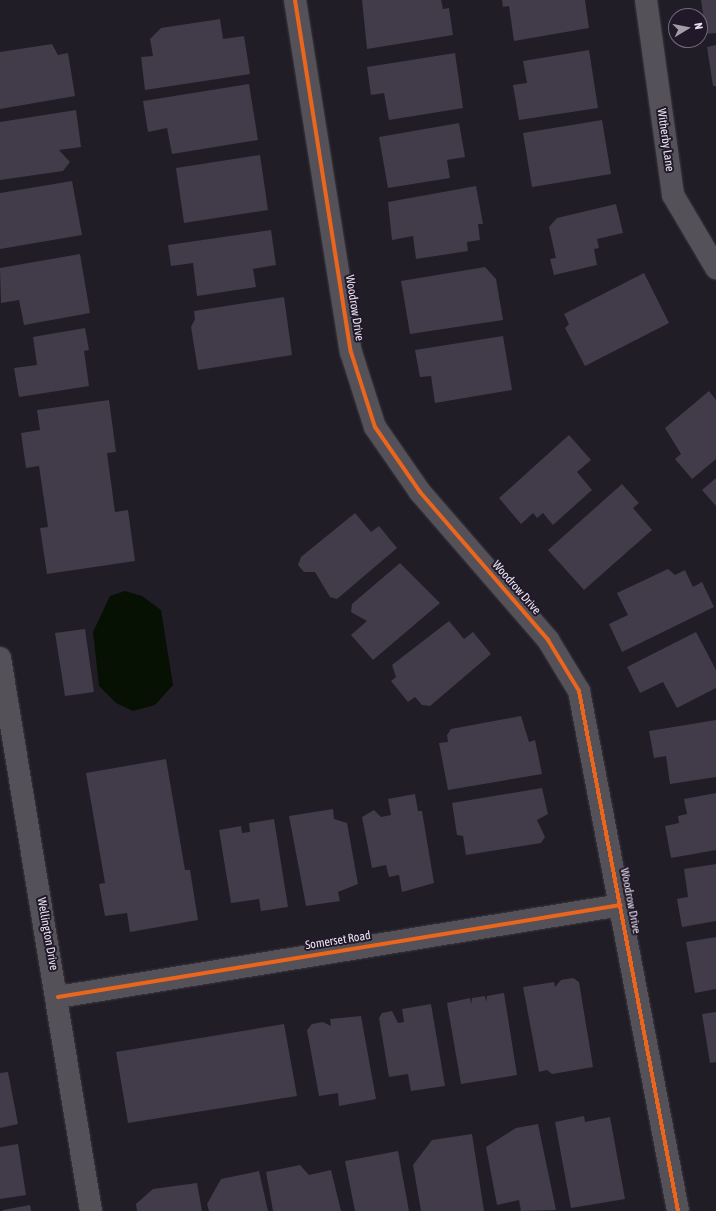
<!DOCTYPE html>
<html>
<head>
<meta charset="utf-8">
<style>
  body { margin:0 }
  #map { position:relative; width:716px; height:1211px; overflow:hidden; background:#211d26; font-family:"Asap Condensed",sans-serif }
  div>[style] { position:absolute }
  [style*='--x'] { left:calc(var(--x)*1px); top:calc(var(--y)*1px); width:calc(var(--w)*1px); rotate:calc(var(--a)*1deg) }
  .water>* { inset:0; background:#071103 }
  .building>* { inset:0; background:#423b49 }
  .roads { filter:drop-shadow(0 0 1px #3b3840) drop-shadow(0 0 1px #3b3840) }
  .minor>* { height:22px; margin:-11px; padding:0 11px; transform-origin:11px; border-radius:11px; background:#545158 }
  .cycleway>* { height:4px; margin:-2px; padding:0 2px; transform-origin:2px; border-radius:2px; background:#eb651d }
  span { translate:-50% -50%; white-space:nowrap; text-align:center; line-height:1.15; -webkit-text-stroke:4px #21192a; paint-order:stroke }
  .street-label { font-size:12px; color:#e9e4ef }
  .north { position:absolute; left:668px; top:8px; width:40px; height:40px; box-sizing:border-box; background:#21192a; border:1px solid #716a79; border-radius:50%; rotate:80deg; font-size:11px; font-weight:700; line-height:16px; text-align:center; color:#e9e4ef }
  .north::after { content:''; display:block; margin:auto; width:14px; height:18px; background:#a39ea9; clip-path:polygon(50% 0,100% 100%,50% 72%,0 100%) }
</style>
</head>
<body>
<div id="map">
  <div class="water">
    <div style="clip-path:polygon(125px 591px,142px 596px,161px 610px,173px 685px,155px 705px,133px 711px,116px 703px,99px 686px,93px 632px,110px 596px)"></div>
  </div>
  <div class="building">
    <div style="clip-path:polygon(362px 0,441px 0,443px 9px,449px 8px,453px 35px,367px 49px)"></div>
    <div style="clip-path:polygon(502px 0,585px 0,589px 28px,514px 41px,509px 6px,503px 7px)"></div>
    <div style="clip-path:polygon(701px 0,716px 0,716px 33px,706px 34px)"></div>
    <div style="clip-path:polygon(220px 19px,223px 39px,244px 36px,250px 74px,145px 90px,141px 57px,153px 56px,150px 39px,161px 28px)"></div>
    <div style="clip-path:polygon(52px 44px,58px 55px,68px 53px,75px 96px,0 109px,0 52px)"></div>
    <div style="clip-path:polygon(716px 45px,716px 86px,713px 86px,707px 47px)"></div>
    <div style="clip-path:polygon(589px 50px,598px 108px,519px 120px,513px 85px,527px 83px,523px 61px)"></div>
    <div style="clip-path:polygon(455px 53px,463px 108px,389px 120px,384px 93px,371px 95px,367px 67px)"></div>
    <div style="clip-path:polygon(249px 84px,258px 140px,172px 154px,167px 128px,148px 132px,143px 101px)"></div>
    <div style="clip-path:polygon(76px 110px,81px 147px,59px 150px,70px 162px,63px 171px,0 180px,0 122px)"></div>
    <div style="clip-path:polygon(602px 120px,611px 174px,532px 187px,523px 133px)"></div>
    <div style="clip-path:polygon(459px 123px,465px 157px,447px 160px,450px 178px,388px 188px,379px 137px)"></div>
    <div style="clip-path:polygon(260px 155px,268px 210px,184px 223px,176px 168px)"></div>
    <div style="clip-path:polygon(72px 181px,82px 235px,0 249px,0 193px)"></div>
    <div style="clip-path:polygon(476px 186px,483px 224px,478px 224px,480px 240px,467px 242px,468px 251px,416px 259px,413px 236px,392px 240px,388px 202px)"></div>
    <div style="clip-path:polygon(616px 204px,623px 233px,597px 239px,599px 248px,594px 249px,597px 265px,554px 275px,550px 259px,556px 258px,549px 227px,557px 218px)"></div>
    <div style="clip-path:polygon(271px 230px,276px 265px,253px 269px,256px 287px,197px 296px,193px 263px,171px 266px,168px 245px)"></div>
    <div style="clip-path:polygon(80px 254px,90px 313px,24px 325px,19px 300px,1px 303px,0 268px)"></div>
    <div style="clip-path:polygon(485px 267px,496px 279px,503px 320px,410px 334px,401px 281px)"></div>
    <div style="clip-path:polygon(644px 273px,669px 323px,585px 366px,565px 328px,569px 324px,564px 314px)"></div>
    <div style="clip-path:polygon(284px 297px,292px 355px,198px 370px,191px 327px,195px 319px,194px 311px)"></div>
    <div style="clip-path:polygon(85px 328px,89px 350px,84px 351px,89px 386px,19px 397px,14px 368px,37px 365px,33px 337px)"></div>
    <div style="clip-path:polygon(503px 336px,512px 390px,435px 403px,431px 376px,420px 377px,415px 350px)"></div>
    <div style="clip-path:polygon(709px 391px,716px 400px,716px 459px,692px 479px,675px 459px,681px 454px,665px 428px)"></div>
    <div style="clip-path:polygon(109px 400px,116px 452px,107px 453px,115px 512px,128px 510px,135px 561px,47px 574px,40px 528px,48px 527px,39px 466px,26px 468px,21px 433px,40px 430px,37px 410px)"></div>
    <div style="clip-path:polygon(569px 435px,591px 460px,577px 472px,592px 490px,553px 525px,543px 513px,537px 518px,533px 513px,521px 524px,499px 498px)"></div>
    <div style="clip-path:polygon(716px 478px,716px 506px,702px 490px)"></div>
    <div style="clip-path:polygon(622px 484px,639px 503px,633px 508px,652px 530px,584px 590px,548px 550px)"></div>
    <div style="clip-path:polygon(355px 513px,371px 532px,379px 526px,397px 548px,337px 599px,330px 597px,315px 572px,304px 572px,298px 565px,301px 557px)"></div>
    <div style="clip-path:polygon(400px 563px,440px 603px,373px 660px,351px 635px,367px 621px,351px 612px,352px 604px)"></div>
    <div style="clip-path:polygon(668px 569px,675px 575px,685px 570px,693px 587px,702px 582px,714px 607px,622px 652px,609px 624px,628px 615px,617px 593px)"></div>
    <div style="clip-path:polygon(449px 621px,464px 639px,473px 632px,491px 654px,430px 706px,422px 705px,415px 697px,408px 702px,391px 681px,396px 677px,392px 665px)"></div>
    <div style="clip-path:polygon(85px 629px,94px 692px,65px 696px,55px 633px)"></div>
    <div style="clip-path:polygon(696px 632px,716px 670px,716px 688px,677px 708px,663px 682px,640px 693px,627px 667px)"></div>
    <div style="clip-path:polygon(521px 716px,529px 742px,535px 740px,542px 774px,448px 790px,439px 743px,448px 742px,447px 735px,451px 729px)"></div>
    <div style="clip-path:polygon(716px 720px,716px 777px,670px 784px,666px 756px,654px 758px,649px 731px)"></div>
    <div style="clip-path:polygon(166px 759px,185px 870px,190px 870px,198px 920px,130px 932px,127px 913px,105px 916px,99px 884px,105px 883px,86px 773px)"></div>
    <div style="clip-path:polygon(542px 788px,548px 814px,537px 820px,545px 837px,541px 843px,466px 855px,463px 836px,457px 835px,452px 803px)"></div>
    <div style="clip-path:polygon(716px 793px,716px 850px,671px 858px,665px 826px,679px 823px,678px 816px,687px 814px,684px 799px)"></div>
    <div style="clip-path:polygon(415px 794px,418px 811px,422px 811px,434px 883px,402px 892px,399px 875px,389px 877px,386px 865px,372px 868px,362px 817px,374px 810px,381px 817px,391px 815px,388px 799px)"></div>
    <div style="clip-path:polygon(333px 809px,334px 819px,347px 823px,358px 884px,338px 892px,340px 901px,306px 906px,289px 816px)"></div>
    <div style="clip-path:polygon(274px 819px,288px 907px,261px 911px,259px 899px,231px 903px,219px 830px,241px 826px,242px 833px,250px 832px,249px 823px)"></div>
    <div style="clip-path:polygon(716px 864px,716px 921px,682px 927px,677px 899px,688px 897px,684px 869px)"></div>
    <div style="clip-path:polygon(716px 937px,716px 989px,695px 993px,686px 942px)"></div>
    <div style="clip-path:polygon(573px 978px,579px 982px,593px 1067px,552px 1074px,547px 1070px,539px 1072px,523px 987px,554px 982px,555px 987px,561px 980px)"></div>
    <div style="clip-path:polygon(504px 993px,517px 1075px,461px 1084px,447px 1003px,470px 998px,471px 1004px,472px 998px,485px 996px,486px 1002px,487px 996px)"></div>
    <div style="clip-path:polygon(431px 1004px,445px 1086px,411px 1091px,408px 1074px,389px 1077px,379px 1018px,382px 1013px,392px 1011px,398px 1023px,404px 1022px,402px 1009px)"></div>
    <div style="clip-path:polygon(716px 1012px,716px 1062px,710px 1063px,702px 1014px)"></div>
    <div style="clip-path:polygon(361px 1016px,376px 1099px,339px 1106px,338px 1093px,319px 1096px,307px 1030px,312px 1024px,323px 1022px,331px 1026px,330px 1019px)"></div>
    <div style="clip-path:polygon(284px 1024px,297px 1096px,128px 1123px,116px 1052px)"></div>
    <div style="clip-path:polygon(8px 1072px,18px 1124px,0 1128px,0 1073px)"></div>
    <div style="clip-path:polygon(584px 1116px,585px 1122px,610px 1117px,625px 1199px,571px 1208px,555px 1122px)"></div>
    <div style="clip-path:polygon(538px 1124px,556px 1210px,521px 1211px,519px 1200px,497px 1205px,486px 1147px,516px 1128px)"></div>
    <div style="clip-path:polygon(472px 1134px,484px 1211px,421px 1211px,413px 1165px,432px 1140px)"></div>
    <div style="clip-path:polygon(18px 1144px,26px 1195px,0 1199px,0 1147px)"></div>
    <div style="clip-path:polygon(398px 1151px,409px 1211px,355px 1211px,345px 1161px)"></div>
    <div style="clip-path:polygon(300px 1165px,309px 1175px,331px 1170px,341px 1211px,273px 1211px,266px 1172px)"></div>
    <div style="clip-path:polygon(259px 1171px,268px 1211px,209px 1211px,207px 1204px,221px 1179px)"></div>
    <div style="clip-path:polygon(197px 1183px,202px 1211px,137px 1211px,136px 1204px,153px 1189px)"></div>
    <div style="clip-path:polygon(30px 1205px,31px 1211px,3px 1211px,3px 1210px)"></div>
  </div>
  <div class="roads">
    <div class="minor">
      <div style="--x:295;--y:0;--w:356;--a:81"></div>
      <div style="--x:351;--y:352;--w:79;--a:72.3"></div>
      <div style="--x:375;--y:427;--w:79;--a:55.3"></div>
      <div style="--x:420;--y:492;--w:196;--a:49.1"></div>
      <div style="--x:548;--y:640;--w:60;--a:58.7"></div>
      <div style="--x:579;--y:691;--w:529;--a:79.22"></div>
      <div style="--x:646;--y:0;--w:197;--a:82.1"></div>
      <div style="--x:673;--y:195;--w:85;--a:59.5"></div>
      <div style="--x:0;--y:658;--w:560;--a:80.66"></div>
      <div style="--x:58;--y:997;--w:570;--a:-9.28"></div>
    </div>
  </div>
  <div class="cycleway">
    <div style="--x:295;--y:0;--w:356;--a:81"></div>
    <div style="--x:351;--y:352;--w:79;--a:72.3"></div>
    <div style="--x:375;--y:427;--w:79;--a:55.3"></div>
    <div style="--x:420;--y:492;--w:196;--a:49.1"></div>
    <div style="--x:548;--y:640;--w:60;--a:58.7"></div>
    <div style="--x:579;--y:691;--w:529;--a:79.22"></div>
    <div style="--x:58;--y:997;--w:570;--a:-9.28"></div>
  </div>
  <div class="street-label">
    <span style="left:665px;top:140px;rotate:82deg">Witherby Lane</span>
    <span style="left:354px;top:308px;rotate:81deg">Woodrow Drive</span>
    <span style="left:516px;top:588px;rotate:49deg">Woodrow Drive</span>
    <span style="left:630px;top:901px;rotate:79deg">Woodrow Drive</span>
    <span style="left:47px;top:934px;rotate:80deg">Wellington Drive</span>
    <span style="left:338px;top:941px;rotate:-9deg">Somerset Road</span>
  </div>
  <div class="north">N</div>
</div>
</body>
</html>
